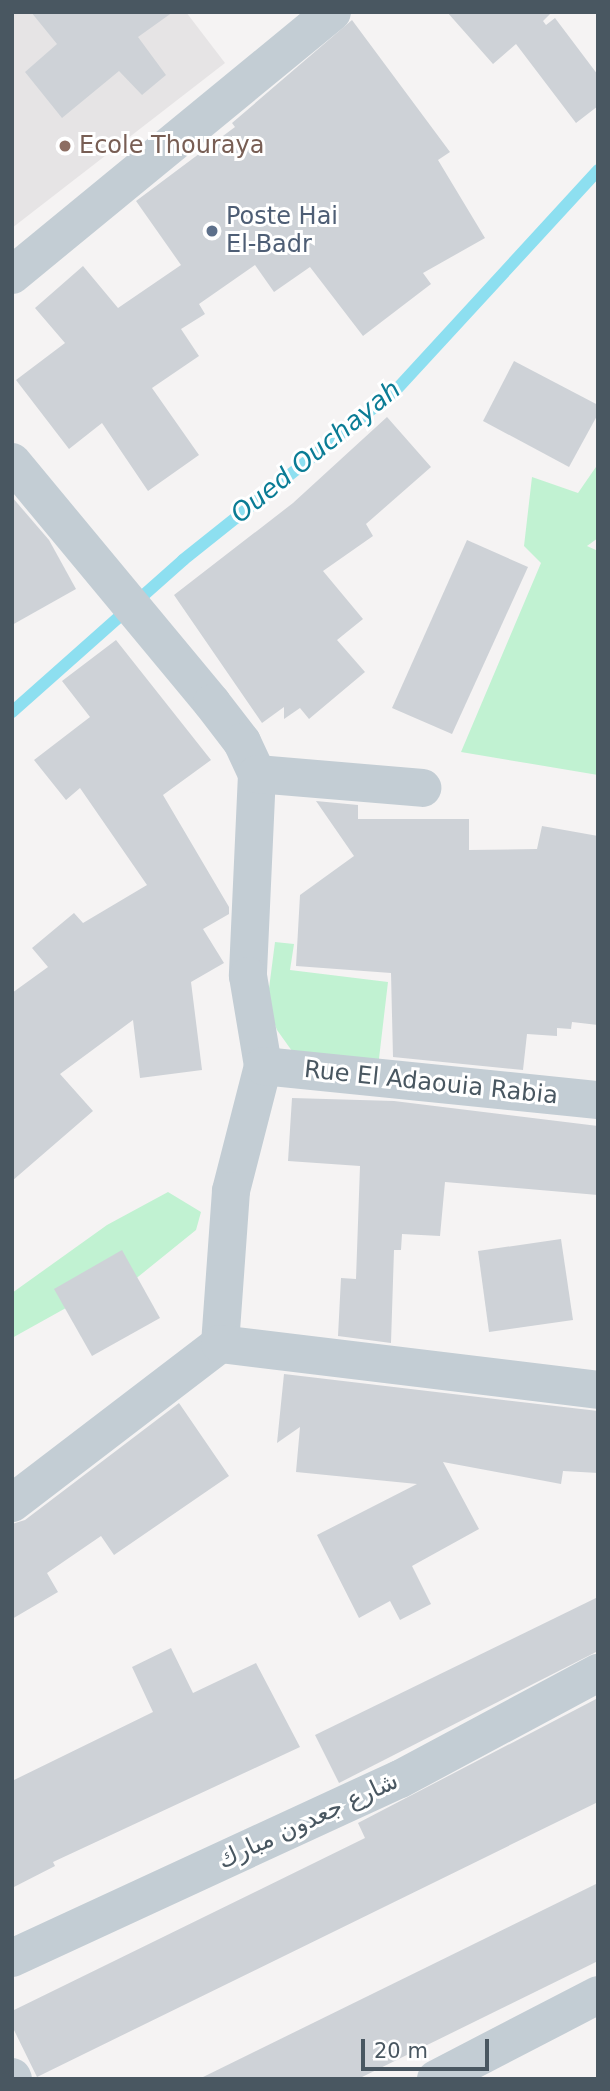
<!DOCTYPE html>
<html>
<head>
<meta charset="utf-8">
<style>
  body { margin:0 }
  #map { position:relative; width:610px; height:2091px; overflow:hidden; background:#f5f3f3; font-family:"DejaVu Sans",Vazirmatn,sans-serif }
  div>[style] { position:absolute }
  [style*='--x'] { left:calc(var(--x)*1px); top:calc(var(--y)*1px); width:calc(var(--w)*1px); rotate:calc(var(--a)*1deg) }
  .education>* { inset:0; background:#e6e4e5 }
  .green>* { inset:0; background:#c1f2d2 }
  .stream>* { height:12px; margin:-6px; padding:0 6px; transform-origin:6px; border-radius:6px; background:#8ddff0 }
  .building>* { inset:0; background:#ced2d7 }
  .street>* { height:38px; margin:-19px; padding:0 19px; transform-origin:19px; border-radius:19px; background:#c3cdd4 }
  .dots>* { width:19px; height:19px; translate:-50% -50%; box-sizing:border-box; border:4px solid #fff; border-radius:50% }
  span { translate:-50% -50%; white-space:nowrap; text-align:center; line-height:1.15; -webkit-text-stroke:6px #fff; paint-order:stroke }
  .education-label { font-size:24px; color:#785e54 }
  .left { translate:0 -50%; text-align:left }
  .service-label { font-size:24px; color:#4e5e75 }
  .street-label { font-size:24px; color:#495761 }
  .water-label { font-size:26px; color:#0a7c95; font-style:italic }
  .frame { position:absolute; inset:0; border:14px solid #495761; pointer-events:none }
  .scale { position:absolute; left:361px; top:2039px; width:128px; height:32px; box-sizing:border-box; border:4px solid #495761; border-top:0; padding-left:9px; font-size:21px; line-height:24px; white-space:nowrap; color:#495761; -webkit-text-stroke:5px #fff; paint-order:stroke }
</style>
</head>
<body>
<div id="map">
  <div class="education">
    <div style="clip-path:polygon(12px 12px,186px 12px,225px 63px,12px 228px)"></div>
  </div>
  <div class="green">
    <div style="clip-path:polygon(598px 464px,598px 538px,587px 546px,598px 551px,598px 775px,461px 752px,541px 563px,524px 546px,532px 477px,578px 493px)"></div>
    <div style="clip-path:polygon(275px 942px,294px 944px,290px 970px,388px 982px,378px 1067px,297px 1058px,277px 1030px,267px 1004px)"></div>
    <div style="clip-path:polygon(168px 1192px,201px 1212px,196px 1230px,123px 1289px,118px 1279px,12px 1338px,12px 1293px,107px 1225px)"></div>
  </div>
  <div class="stream">
    <div style="--x:12;--y:712;--w:229;--a:-41.6"></div>
    <div style="--x:183;--y:560;--w:273;--a:-38.6"></div>
    <div style="--x:396;--y:390;--w:299;--a:-47.4"></div>
  </div>
  <div class="building">
    <div style="clip-path:polygon(31px 12px,173px 12px,138px 37px,166px 75px,142px 95px,119px 71px,62px 118px,25px 72px,57px 44px)"></div>
    <div style="clip-path:polygon(447px 12px,552px 12px,543px 21px,546px 25px,555px 18px,598px 75px,598px 106px,576px 123px,516px 44px,493px 64px)"></div>
    <div style="clip-path:polygon(352px 20px,450px 152px,438px 160px,485px 238px,423px 273px,431px 284px,363px 336px,310px 267px,274px 292px,255px 265px,199px 304px,205px 314px,181px 329px,199px 356px,152px 388px,199px 455px,148px 491px,102px 423px,69px 449px,16px 380px,65px 343px,35px 308px,83px 266px,118px 308px,181px 265px,136px 201px,235px 127px,232px 123px)"></div>
    <div style="clip-path:polygon(514px 361px,598px 405px,598px 414px,569px 467px,483px 421px)"></div>
    <div style="clip-path:polygon(387px 417px,431px 467px,366px 524px,373px 536px,323px 571px,363px 619px,337px 640px,365px 672px,309px 719px,300px 708px,284px 719px,284px 707px,262px 723px,174px 595px,293px 503px)"></div>
    <div style="clip-path:polygon(12px 497px,49px 540px,76px 589px,12px 625px)"></div>
    <div style="clip-path:polygon(467px 540px,528px 567px,452px 734px,392px 708px)"></div>
    <div style="clip-path:polygon(116px 640px,211px 760px,163px 795px,229px 907px,229px 914px,203px 929px,224px 963px,191px 982px,202px 1070px,140px 1078px,133px 1020px,60px 1074px,93px 1111px,12px 1181px,12px 993px,48px 967px,32px 948px,74px 913px,83px 923px,147px 885px,80px 788px,66px 800px,34px 760px,90px 717px,62px 681px)"></div>
    <div style="clip-path:polygon(316px 801px,358px 805px,358px 819px,469px 819px,469px 850px,537px 849px,542px 826px,598px 836px,598px 1025px,572px 1022px,571px 1029px,557px 1028px,557px 1036px,527px 1034px,523px 1070px,393px 1057px,391px 973px,296px 966px,300px 895px,354px 856px)"></div>
    <div style="clip-path:polygon(292px 1098px,394px 1101px,598px 1126px,598px 1195px,445px 1182px,440px 1236px,402px 1234px,401px 1250px,394px 1250px,391px 1343px,338px 1336px,341px 1278px,356px 1279px,360px 1166px,288px 1161px)"></div>
    <div style="clip-path:polygon(561px 1239px,573px 1320px,489px 1332px,478px 1251px)"></div>
    <div style="clip-path:polygon(122px 1250px,160px 1318px,92px 1356px,54px 1289px)"></div>
    <div style="clip-path:polygon(284px 1374px,598px 1411px,598px 1473px,563px 1471px,561px 1484px,443px 1462px,479px 1529px,412px 1566px,431px 1604px,400px 1620px,390px 1601px,359px 1618px,317px 1535px,417px 1484px,296px 1472px,300px 1427px,277px 1443px)"></div>
    <div style="clip-path:polygon(179px 1403px,229px 1476px,114px 1555px,101px 1536px,47px 1573px,58px 1592px,12px 1619px,12px 1524px,25px 1520px)"></div>
    <div style="clip-path:polygon(598px 1597px,598px 1651px,339px 1783px,315px 1735px)"></div>
    <div style="clip-path:polygon(171px 1648px,193px 1693px,256px 1663px,300px 1747px,53px 1862px,55px 1866px,12px 1888px,12px 1781px,153px 1712px,132px 1667px)"></div>
    <div style="clip-path:polygon(598px 1698px,598px 1802px,37px 2077px,12px 2026px,12px 2011px,365px 1838px,358px 1823px)"></div>
    <div style="clip-path:polygon(598px 1883px,598px 1961px,358px 2079px,199px 2079px)"></div>
  </div>
  <div class="street">
    <div style="--x:12;--y:275;--w:414;--a:-39.4"></div>
    <div style="--x:12;--y:462;--w:313;--a:50.3"></div>
    <div style="--x:212;--y:703;--w:49;--a:52.4"></div>
    <div style="--x:242;--y:742;--w:35;--a:65"></div>
    <div style="--x:257;--y:774;--w:202;--a:92.6"></div>
    <div style="--x:248;--y:976;--w:91;--a:80.5"></div>
    <div style="--x:263;--y:1066;--w:129;--a:104.4"></div>
    <div style="--x:231;--y:1191;--w:153;--a:94.1"></div>
    <div style="--x:220;--y:1344;--w:262;--a:142.6"></div>
    <div style="--x:257;--y:774;--w:166;--a:4.8"></div>
    <div style="--x:263;--y:1066;--w:337;--a:5.8"></div>
    <div style="--x:220;--y:1344;--w:381;--a:6.9"></div>
    <div style="--x:12;--y:1958;--w:427;--a:-24.8"></div>
    <div style="--x:400;--y:1779;--w:225;--a:-28.2"></div>
    <div style="--x:12;--y:2077;--w:2;--a:63"></div>
    <div style="--x:436;--y:2079;--w:182;--a:-27.4"></div>
  </div>
  <div class="dots">
    <div style="left:65px;top:146px;background:#8d6e63"></div>
    <div style="left:212px;top:231px;background:#5c6f8a"></div>
  </div>
  <div class="education-label">
    <span class="left" style="left:79px;top:146px">Ecole Thouraya</span>
  </div>
  <div class="service-label">
    <span class="left" style="left:226px;top:231px">Poste Hai<br>El-Badr</span>
  </div>
  <div class="street-label">
    <span style="left:431px;top:1083px;rotate:6deg">Rue El Adaouia Rabia</span>
    <span style="left:308px;top:1821px;rotate:-25deg">شارع جعدون مبارك</span>
  </div>
  <div class="water-label">
    <span style="left:316px;top:452px;rotate:-39deg">Oued Ouchayah</span>
  </div>
  <div class="frame"></div>
  <div class="scale">20 m</div>
</div>
</body>
</html>
